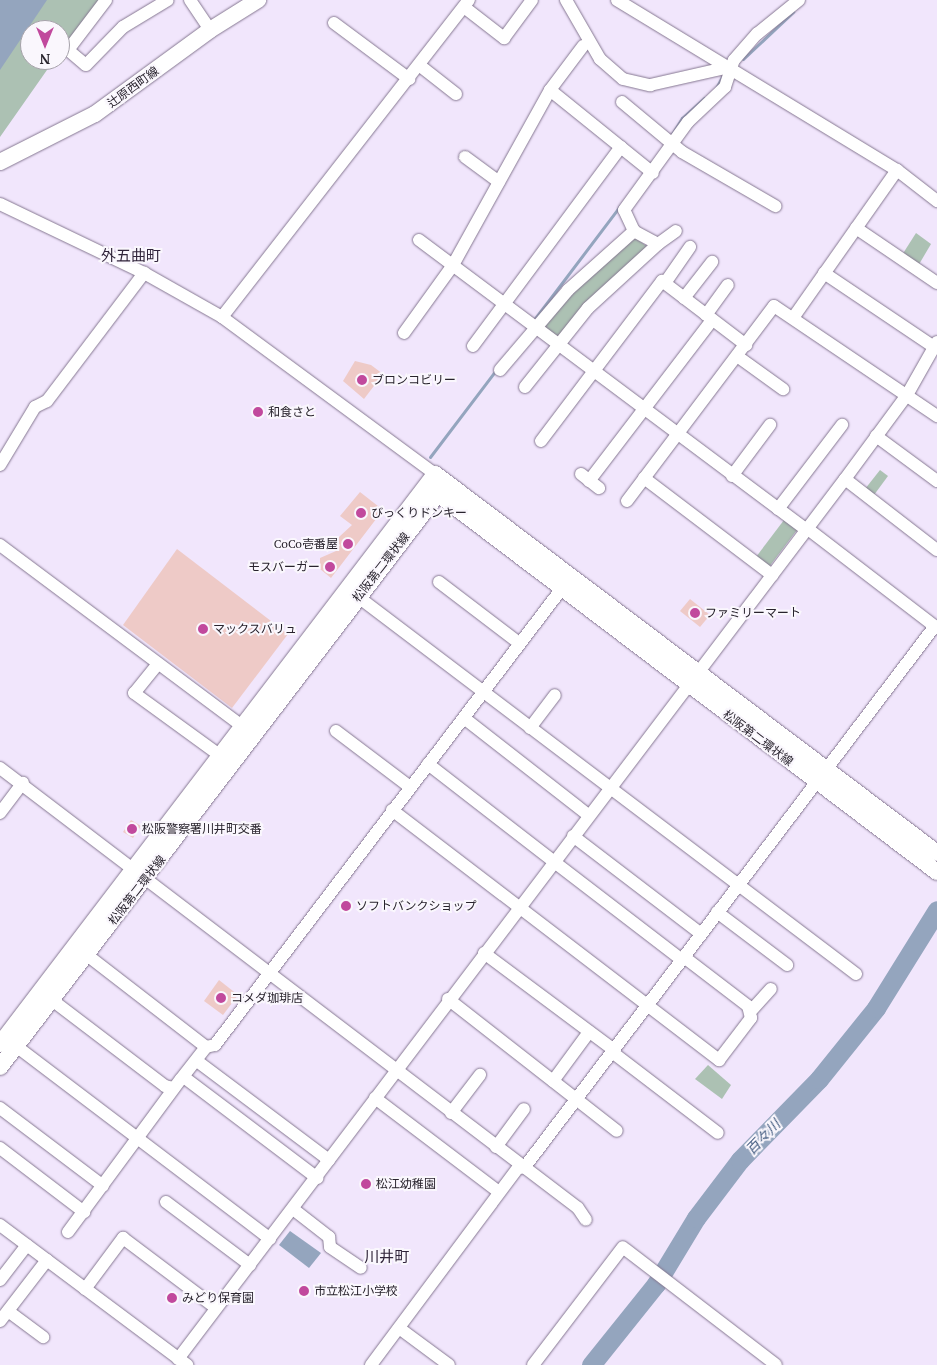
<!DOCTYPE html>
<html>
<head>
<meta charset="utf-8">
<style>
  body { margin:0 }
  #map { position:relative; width:937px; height:1365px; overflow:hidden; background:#f1e6fc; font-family:"PT Serif","Noto Sans JP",serif }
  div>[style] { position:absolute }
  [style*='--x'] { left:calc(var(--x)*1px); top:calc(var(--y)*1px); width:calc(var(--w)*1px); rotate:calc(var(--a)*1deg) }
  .green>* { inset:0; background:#acc1b3 }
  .water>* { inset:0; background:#94a5be }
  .stream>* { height:3px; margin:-1.5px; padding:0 1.5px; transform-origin:1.5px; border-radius:1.5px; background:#94a5be }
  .river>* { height:19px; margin:-9.5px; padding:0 9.5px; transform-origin:9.5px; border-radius:9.5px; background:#94a5be }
  .building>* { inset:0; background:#eecac7 }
  .roads { filter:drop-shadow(0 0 1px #857791) drop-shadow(0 0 1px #857791) }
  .minor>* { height:12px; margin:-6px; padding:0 6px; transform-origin:6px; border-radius:6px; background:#fff }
  .major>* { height:16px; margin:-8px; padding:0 8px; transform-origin:8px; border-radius:8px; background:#fff }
  .dots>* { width:14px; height:14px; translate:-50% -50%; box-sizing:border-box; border:2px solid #faf7fd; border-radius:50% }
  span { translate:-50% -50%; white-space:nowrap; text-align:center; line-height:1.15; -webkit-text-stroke:4px #faf7fd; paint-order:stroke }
  .street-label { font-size:12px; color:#28232d }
  .poi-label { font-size:12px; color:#28232d }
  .left { translate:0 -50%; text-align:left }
  .right { translate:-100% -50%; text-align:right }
  .water-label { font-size:14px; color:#3a547a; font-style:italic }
  .quarter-label { font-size:15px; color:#30243a }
  .north { position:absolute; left:20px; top:20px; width:50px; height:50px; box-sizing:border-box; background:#faf7fd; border:1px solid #a6a2aa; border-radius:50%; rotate:180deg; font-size:14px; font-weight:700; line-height:20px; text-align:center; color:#28232d }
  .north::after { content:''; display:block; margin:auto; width:18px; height:22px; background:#c1499d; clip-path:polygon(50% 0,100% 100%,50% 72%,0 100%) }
</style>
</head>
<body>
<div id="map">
  <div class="green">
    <div style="clip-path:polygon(41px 0,100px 0,60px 52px,60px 30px,30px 30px,30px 60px,54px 60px,0 137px,0 63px)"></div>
    <div style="clip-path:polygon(916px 233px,931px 244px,918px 266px,902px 255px)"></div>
    <div style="clip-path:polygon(634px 237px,651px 249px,559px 339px,542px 328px,581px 283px)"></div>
    <div style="clip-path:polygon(880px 470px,888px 476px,874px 495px,865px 489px)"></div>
    <div style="clip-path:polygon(784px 520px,797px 530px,769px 567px,756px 557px)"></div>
    <div style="clip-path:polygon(708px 1065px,731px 1085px,722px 1099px,695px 1079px)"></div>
  </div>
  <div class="water">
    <div style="clip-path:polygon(0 0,47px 0,0 70px)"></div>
    <div style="clip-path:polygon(290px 1231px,321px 1253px,309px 1268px,279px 1245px)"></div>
  </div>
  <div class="stream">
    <div style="--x:743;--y:59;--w:69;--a:-43.2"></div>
    <div style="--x:715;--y:90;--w:19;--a:-62"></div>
    <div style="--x:672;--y:134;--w:19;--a:-58"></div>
    <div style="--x:682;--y:118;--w:30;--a:-42"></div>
    <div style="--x:533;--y:321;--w:144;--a:-52.9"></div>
    <div style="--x:430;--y:457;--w:109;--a:-52.8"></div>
  </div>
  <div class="river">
    <div style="--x:591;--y:1365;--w:104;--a:-51.3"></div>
    <div style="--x:656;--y:1284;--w:77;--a:-58.8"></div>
    <div style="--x:696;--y:1218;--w:73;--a:-52.8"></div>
    <div style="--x:740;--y:1160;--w:113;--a:-45.7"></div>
    <div style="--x:819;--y:1079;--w:91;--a:-51.2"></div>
    <div style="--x:876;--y:1008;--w:115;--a:-58.1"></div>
  </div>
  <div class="building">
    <div style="clip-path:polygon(355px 361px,371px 365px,383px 374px,364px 399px,343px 381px)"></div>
    <div style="clip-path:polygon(360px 492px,383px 510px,331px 578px,320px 569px,320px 558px,336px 551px,339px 537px,352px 525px,340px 516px)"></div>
    <div style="clip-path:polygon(177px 549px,288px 634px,232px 708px,123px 625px)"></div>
    <div style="clip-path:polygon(690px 599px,710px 615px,700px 627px,680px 611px)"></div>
    <div style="clip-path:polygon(131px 820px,141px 826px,133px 838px,123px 832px)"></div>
    <div style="clip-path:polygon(219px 980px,238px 995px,223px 1015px,204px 1001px)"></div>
  </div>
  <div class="roads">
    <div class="minor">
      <div style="--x:106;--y:0;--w:63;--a:127.2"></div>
      <div style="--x:68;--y:50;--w:23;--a:40"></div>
      <div style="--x:86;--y:65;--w:53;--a:-45.8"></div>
      <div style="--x:123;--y:27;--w:52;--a:-31"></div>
      <div style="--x:190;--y:0;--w:36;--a:56"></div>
      <div style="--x:566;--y:0;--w:68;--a:60"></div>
      <div style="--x:600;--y:59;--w:30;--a:41"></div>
      <div style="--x:623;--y:79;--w:28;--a:13"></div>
      <div style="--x:650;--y:85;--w:82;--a:-12.7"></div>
      <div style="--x:617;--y:0;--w:328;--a:31.3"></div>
      <div style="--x:897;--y:170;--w:51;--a:37.8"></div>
      <div style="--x:464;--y:7;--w:51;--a:37.8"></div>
      <div style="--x:504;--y:38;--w:47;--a:-53.6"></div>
      <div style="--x:334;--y:23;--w:94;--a:36.7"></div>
      <div style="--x:419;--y:65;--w:47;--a:38.1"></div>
      <div style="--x:550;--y:90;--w:55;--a:-53.1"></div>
      <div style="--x:622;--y:102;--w:78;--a:39.8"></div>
      <div style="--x:682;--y:152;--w:108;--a:30.1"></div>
      <div style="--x:465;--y:157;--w:42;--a:36.3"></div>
      <div style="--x:0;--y:204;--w:160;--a:25.6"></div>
      <div style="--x:144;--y:273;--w:90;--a:29.4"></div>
      <div style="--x:222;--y:317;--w:265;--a:36.4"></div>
      <div style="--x:435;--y:474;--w:9;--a:84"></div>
      <div style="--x:856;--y:228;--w:98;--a:34.2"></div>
      <div style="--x:419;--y:240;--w:484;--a:36.8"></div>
      <div style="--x:658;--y:244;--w:22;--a:-36"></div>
      <div style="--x:824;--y:273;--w:133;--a:33.9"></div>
      <div style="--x:665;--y:283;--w:44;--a:-55.2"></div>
      <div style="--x:684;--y:298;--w:46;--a:-52.1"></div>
      <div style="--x:706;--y:315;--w:37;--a:-54"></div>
      <div style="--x:222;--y:317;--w:402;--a:-52.1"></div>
      <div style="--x:793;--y:318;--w:181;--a:-54.9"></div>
      <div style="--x:404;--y:333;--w:84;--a:-54.2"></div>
      <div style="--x:453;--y:265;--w:200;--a:-61"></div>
      <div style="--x:550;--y:90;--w:132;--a:38.9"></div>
      <div style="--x:473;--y:346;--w:248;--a:-53.4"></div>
      <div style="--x:737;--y:356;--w:57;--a:35.7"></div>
      <div style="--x:500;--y:370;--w:105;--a:-49.6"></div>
      <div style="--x:568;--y:290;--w:89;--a:-41.8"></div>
      <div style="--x:634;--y:231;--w:23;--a:-115"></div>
      <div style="--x:624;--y:210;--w:109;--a:-54"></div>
      <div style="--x:688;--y:122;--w:51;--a:-43.4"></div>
      <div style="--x:725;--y:87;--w:28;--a:-72"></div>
      <div style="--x:734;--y:60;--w:35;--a:-49"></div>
      <div style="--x:757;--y:34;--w:54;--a:-39"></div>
      <div style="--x:525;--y:387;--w:101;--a:-51.4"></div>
      <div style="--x:588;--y:308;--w:95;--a:-42.4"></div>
      <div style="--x:658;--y:244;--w:27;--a:-152"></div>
      <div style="--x:876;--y:436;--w:76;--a:36.4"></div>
      <div style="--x:541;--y:441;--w:201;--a:-52.9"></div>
      <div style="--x:662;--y:281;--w:106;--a:37.3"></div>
      <div style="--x:0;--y:465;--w:68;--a:-58.9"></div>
      <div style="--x:35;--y:407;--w:13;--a:-27"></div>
      <div style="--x:47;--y:401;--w:161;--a:-52.8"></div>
      <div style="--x:581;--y:474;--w:23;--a:38"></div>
      <div style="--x:732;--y:476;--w:64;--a:-53.3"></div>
      <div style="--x:644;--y:478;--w:161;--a:37.2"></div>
      <div style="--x:845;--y:479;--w:116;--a:37.7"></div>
      <div style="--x:589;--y:481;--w:203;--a:-52.6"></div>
      <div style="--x:627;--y:501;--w:244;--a:-53"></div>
      <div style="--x:774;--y:306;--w:197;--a:34"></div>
      <div style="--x:778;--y:509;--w:106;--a:-52.7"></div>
      <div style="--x:808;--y:529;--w:163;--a:37.5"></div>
      <div style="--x:0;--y:545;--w:301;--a:36.8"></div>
      <div style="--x:439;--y:582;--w:101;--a:37.3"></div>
      <div style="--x:357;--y:596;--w:626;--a:37.14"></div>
      <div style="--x:157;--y:665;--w:36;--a:129"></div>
      <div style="--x:134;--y:693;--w:104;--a:36"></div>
      <div style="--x:464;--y:718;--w:157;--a:38"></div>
      <div style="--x:530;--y:728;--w:41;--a:-52.9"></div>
      <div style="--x:336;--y:731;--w:93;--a:37.1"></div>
      <div style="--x:428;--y:764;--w:158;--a:37.8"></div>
      <div style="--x:0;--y:768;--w:726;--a:37.28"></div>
      <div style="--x:578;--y:1208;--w:14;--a:56"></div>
      <div style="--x:392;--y:810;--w:412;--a:37.4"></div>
      <div style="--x:719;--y:1060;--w:53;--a:-52.7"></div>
      <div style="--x:751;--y:1018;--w:12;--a:-104"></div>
      <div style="--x:748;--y:1006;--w:81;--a:-142.6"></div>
      <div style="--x:0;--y:813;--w:38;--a:-53"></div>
      <div style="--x:573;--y:836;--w:161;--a:37.4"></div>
      <div style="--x:553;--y:861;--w:163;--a:37.5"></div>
      <div style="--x:717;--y:912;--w:88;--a:37.1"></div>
      <div style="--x:484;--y:953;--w:162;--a:36.7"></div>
      <div style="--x:87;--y:955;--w:150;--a:37.7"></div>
      <div style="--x:448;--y:999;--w:214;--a:38"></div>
      <div style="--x:52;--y:1000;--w:142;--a:37.3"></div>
      <div style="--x:165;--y:1086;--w:9;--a:13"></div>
      <div style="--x:750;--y:1012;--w:31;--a:-48"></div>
      <div style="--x:16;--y:1046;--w:319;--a:37.2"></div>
      <div style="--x:612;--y:1052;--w:133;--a:37.4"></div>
      <div style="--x:197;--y:1061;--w:165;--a:36.9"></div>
      <div style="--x:185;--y:1078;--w:166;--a:37.1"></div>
      <div style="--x:553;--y:1081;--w:61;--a:-53.7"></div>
      <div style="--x:375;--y:1098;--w:151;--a:37.2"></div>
      <div style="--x:0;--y:1108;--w:129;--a:37.1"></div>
      <div style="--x:451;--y:1113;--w:48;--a:-52.7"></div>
      <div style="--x:496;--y:1147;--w:47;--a:-53.6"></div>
      <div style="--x:0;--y:1148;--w:106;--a:37.3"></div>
      <div style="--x:524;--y:1168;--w:680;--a:-52.83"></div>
      <div style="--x:166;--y:1202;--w:105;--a:36.9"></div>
      <div style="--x:293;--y:1209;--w:46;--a:37.9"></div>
      <div style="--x:329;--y:1237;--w:10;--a:84"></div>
      <div style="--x:330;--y:1247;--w:37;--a:34"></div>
      <div style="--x:0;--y:1225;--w:234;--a:36.8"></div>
      <div style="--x:68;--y:1232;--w:190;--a:-53.6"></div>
      <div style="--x:181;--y:1079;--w:41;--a:-52"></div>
      <div style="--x:206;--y:1047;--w:9;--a:-13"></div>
      <div style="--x:215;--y:1045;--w:575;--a:-52.77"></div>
      <div style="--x:625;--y:1249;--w:190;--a:37.5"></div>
      <div style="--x:0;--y:1280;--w:44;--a:-52.4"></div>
      <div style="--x:85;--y:1289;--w:64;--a:-53.3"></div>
      <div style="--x:123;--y:1238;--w:116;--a:37"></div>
      <div style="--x:8;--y:1311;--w:44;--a:36.6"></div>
      <div style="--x:0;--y:1321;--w:77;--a:-52.4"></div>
      <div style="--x:399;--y:1328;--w:62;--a:36.5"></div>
      <div style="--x:178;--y:1359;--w:1104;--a:-52.84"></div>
      <div style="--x:845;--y:479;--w:104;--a:-53.6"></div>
      <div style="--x:907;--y:395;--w:61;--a:-60.5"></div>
      <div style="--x:371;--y:1365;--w:249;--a:-53.3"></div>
      <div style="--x:533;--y:1365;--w:148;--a:-52.7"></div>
    </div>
    <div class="major">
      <div style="--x:0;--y:162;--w:106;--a:-26.8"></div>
      <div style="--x:95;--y:114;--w:142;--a:-36.1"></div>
      <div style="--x:210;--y:30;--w:57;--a:-32"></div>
      <div style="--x:0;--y:1044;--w:717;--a:-52.65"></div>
      <div style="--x:435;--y:474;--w:629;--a:37.05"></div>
      <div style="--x:0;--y:1067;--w:721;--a:-52.61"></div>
      <div style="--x:438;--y:494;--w:626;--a:37.14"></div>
    </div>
  </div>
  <div class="dots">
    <div style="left:362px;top:380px;background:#c1499d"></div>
    <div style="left:258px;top:412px;background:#c1499d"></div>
    <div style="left:361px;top:513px;background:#c1499d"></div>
    <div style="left:348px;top:544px;background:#c1499d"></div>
    <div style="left:330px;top:567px;background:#c1499d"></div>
    <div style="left:695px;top:613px;background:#c1499d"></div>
    <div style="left:203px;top:629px;background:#c1499d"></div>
    <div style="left:132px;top:829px;background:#c1499d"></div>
    <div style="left:346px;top:906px;background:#c1499d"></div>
    <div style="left:221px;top:998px;background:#c1499d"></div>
    <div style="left:366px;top:1184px;background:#c1499d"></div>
    <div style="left:304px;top:1291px;background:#c1499d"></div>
    <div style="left:172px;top:1298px;background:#c1499d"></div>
  </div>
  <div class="street-label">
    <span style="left:133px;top:87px;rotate:-36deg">辻原西町線</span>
    <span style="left:381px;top:567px;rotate:-52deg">松阪第二環状線</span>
    <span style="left:758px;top:738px;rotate:37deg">松阪第二環状線</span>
    <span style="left:137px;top:890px;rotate:-52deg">松阪第二環状線</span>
  </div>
  <div class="poi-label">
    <span class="left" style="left:372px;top:380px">ブロンコビリー</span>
    <span class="left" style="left:268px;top:412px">和食さと</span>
    <span class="left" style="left:371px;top:513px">びっくりドンキー</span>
    <span class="right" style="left:338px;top:544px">CoCo壱番屋</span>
    <span class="right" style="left:320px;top:567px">モスバーガー</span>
    <span class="left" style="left:705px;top:613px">ファミリーマート</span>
    <span class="left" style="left:213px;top:629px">マックスバリュ</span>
    <span class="left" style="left:142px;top:829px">松阪警察署川井町交番</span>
    <span class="left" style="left:356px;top:906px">ソフトバンクショップ</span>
    <span class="left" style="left:231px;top:998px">コメダ珈琲店</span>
    <span class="left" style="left:376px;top:1184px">松江幼稚園</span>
    <span class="left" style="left:314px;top:1291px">市立松江小学校</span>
    <span class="left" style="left:182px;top:1298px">みどり保育園</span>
  </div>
  <div class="water-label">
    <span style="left:763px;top:1137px;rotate:-46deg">百々川</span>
  </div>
  <div class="quarter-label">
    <span style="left:131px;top:256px">外五曲町</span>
    <span style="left:387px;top:1257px">川井町</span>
  </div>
  <div class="north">N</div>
</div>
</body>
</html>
